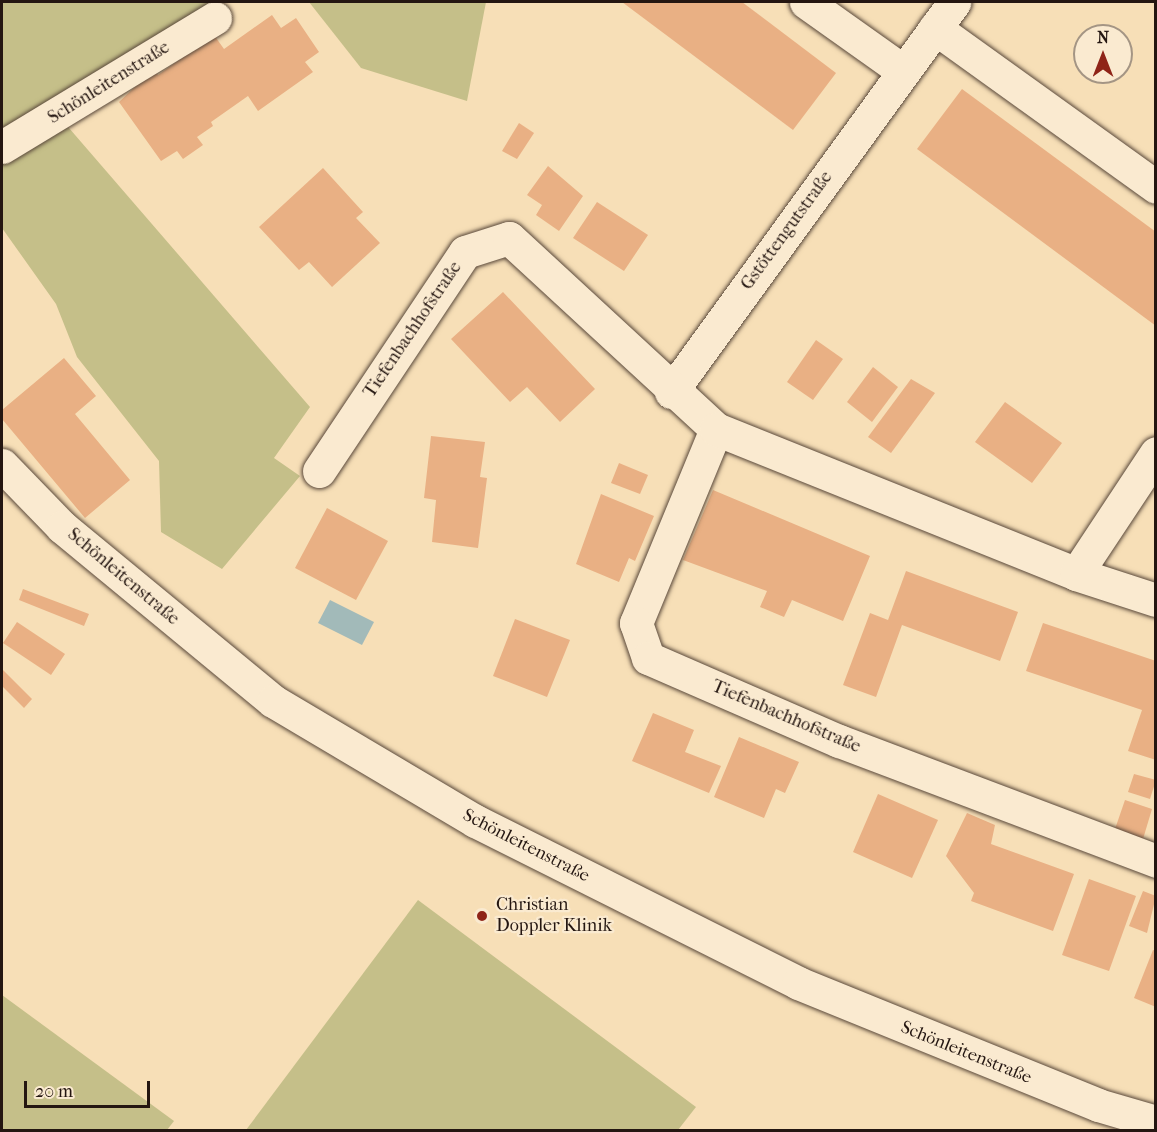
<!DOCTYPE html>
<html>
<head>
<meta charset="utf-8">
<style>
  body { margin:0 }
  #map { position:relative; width:1157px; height:1132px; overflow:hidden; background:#f7dfb7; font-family:"IM FELL French Canon",serif }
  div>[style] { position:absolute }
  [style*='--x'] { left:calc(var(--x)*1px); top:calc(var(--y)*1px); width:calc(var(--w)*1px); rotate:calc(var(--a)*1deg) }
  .green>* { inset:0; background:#c5bf89 }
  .water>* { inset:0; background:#a2bab9 }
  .building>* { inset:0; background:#e9b084 }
  .roads { filter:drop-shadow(0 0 2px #59483a) drop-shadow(0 0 2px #59483a) }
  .street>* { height:33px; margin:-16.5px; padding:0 16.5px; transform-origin:16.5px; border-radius:16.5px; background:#faead0 }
  .dots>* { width:16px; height:16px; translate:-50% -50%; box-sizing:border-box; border:3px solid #faead0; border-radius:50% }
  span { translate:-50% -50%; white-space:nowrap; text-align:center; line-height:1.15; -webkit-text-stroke:4.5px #faead0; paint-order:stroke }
  .street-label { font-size:18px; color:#241611 }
  .poi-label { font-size:18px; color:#241611 }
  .left { translate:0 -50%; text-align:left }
  .frame { position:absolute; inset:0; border:3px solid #241611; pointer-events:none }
  .north { position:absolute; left:1073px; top:24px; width:60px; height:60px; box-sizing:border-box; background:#faead0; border:2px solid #a49584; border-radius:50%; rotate:0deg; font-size:16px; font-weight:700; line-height:24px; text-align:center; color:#241611 }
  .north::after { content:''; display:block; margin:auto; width:21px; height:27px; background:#8f2418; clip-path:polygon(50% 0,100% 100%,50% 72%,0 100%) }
  .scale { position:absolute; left:24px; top:1081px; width:126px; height:27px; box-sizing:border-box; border:3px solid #241611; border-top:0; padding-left:8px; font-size:18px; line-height:21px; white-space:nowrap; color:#241611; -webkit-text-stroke:4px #faead0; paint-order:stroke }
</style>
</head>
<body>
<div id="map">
  <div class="green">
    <div style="clip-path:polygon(2px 2px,211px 2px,50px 106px,310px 407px,274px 458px,300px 476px,222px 569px,161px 532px,159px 461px,77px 357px,56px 304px,2px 228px)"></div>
    <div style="clip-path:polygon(309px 2px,486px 2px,467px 101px,361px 68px)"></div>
    <div style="clip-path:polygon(418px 900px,696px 1107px,678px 1130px,246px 1130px)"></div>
    <div style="clip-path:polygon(2px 995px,174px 1121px,167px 1130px,2px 1130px)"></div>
  </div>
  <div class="water">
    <div style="clip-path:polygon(330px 600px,374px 622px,362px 645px,318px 623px)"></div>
  </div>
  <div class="building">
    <div style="clip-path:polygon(622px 2px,742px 2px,836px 73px,793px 130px)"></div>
    <div style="clip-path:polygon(272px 15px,281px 28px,296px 18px,319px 52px,305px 62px,313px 72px,258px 111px,248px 96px,211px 122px,213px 126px,197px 137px,203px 145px,183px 159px,177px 151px,161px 161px,119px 102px,154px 69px,158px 75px,214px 35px,224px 49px)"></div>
    <div style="clip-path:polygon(962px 89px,1156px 232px,1156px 326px,917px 149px)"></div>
    <div style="clip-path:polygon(519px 123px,534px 133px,517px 159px,502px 151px)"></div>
    <div style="clip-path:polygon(548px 166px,583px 196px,559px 231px,536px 215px,542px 205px,527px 195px)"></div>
    <div style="clip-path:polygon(323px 168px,363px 212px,356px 218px,380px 243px,332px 287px,309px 262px,299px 270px,259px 227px)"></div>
    <div style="clip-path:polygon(597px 202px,648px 235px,624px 271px,573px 238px)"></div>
    <div style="clip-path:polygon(503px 292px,595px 389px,560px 422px,527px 387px,510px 402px,451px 339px)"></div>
    <div style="clip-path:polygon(816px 340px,843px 359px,813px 400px,787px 382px)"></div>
    <div style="clip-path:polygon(64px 358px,96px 396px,75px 414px,130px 480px,85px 518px,2px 419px,2px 410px)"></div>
    <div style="clip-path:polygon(873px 367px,898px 387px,872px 422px,847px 402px)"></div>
    <div style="clip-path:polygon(911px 379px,935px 393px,891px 453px,868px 437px)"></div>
    <div style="clip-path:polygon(1005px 402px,1062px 443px,1032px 483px,975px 442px)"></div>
    <div style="clip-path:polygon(431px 436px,485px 442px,480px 477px,487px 478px,478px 548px,432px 542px,436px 500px,424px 498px)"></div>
    <div style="clip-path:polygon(619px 463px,648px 475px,640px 494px,611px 483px)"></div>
    <div style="clip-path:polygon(713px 490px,870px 556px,843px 621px,792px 600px,784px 617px,760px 607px,767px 591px,683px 560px)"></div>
    <div style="clip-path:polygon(601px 494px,654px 516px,635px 561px,629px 558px,619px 582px,576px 564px)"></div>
    <div style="clip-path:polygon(327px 508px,388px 541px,356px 600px,295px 568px)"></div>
    <div style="clip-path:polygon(906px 571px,1018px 612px,1000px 661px,902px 625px,876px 697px,843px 685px,870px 613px,888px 620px)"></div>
    <div style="clip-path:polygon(23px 589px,89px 614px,84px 626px,19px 600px)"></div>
    <div style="clip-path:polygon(515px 619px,570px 640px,547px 697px,493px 676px)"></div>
    <div style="clip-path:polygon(17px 622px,65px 654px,51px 675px,3px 643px)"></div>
    <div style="clip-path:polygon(1043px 623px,1156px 661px,1156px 760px,1128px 751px,1142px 710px,1026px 671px)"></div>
    <div style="clip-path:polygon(2px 669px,32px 699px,24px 708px,2px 686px)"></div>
    <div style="clip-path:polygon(653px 713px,694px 730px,685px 752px,721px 766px,709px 793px,632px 761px)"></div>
    <div style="clip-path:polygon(739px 737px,799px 762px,785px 793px,776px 789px,764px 818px,714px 797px)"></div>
    <div style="clip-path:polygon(1134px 774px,1156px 780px,1150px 799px,1128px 792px)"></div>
    <div style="clip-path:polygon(878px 794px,938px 820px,912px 878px,853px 852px)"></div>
    <div style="clip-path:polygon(1125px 800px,1152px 809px,1143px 839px,1115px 829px)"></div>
    <div style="clip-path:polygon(967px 813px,995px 825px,991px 844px,1074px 874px,1053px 931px,971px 901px,974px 893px,946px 856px)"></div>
    <div style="clip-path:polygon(1089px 879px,1136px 896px,1109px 971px,1062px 955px)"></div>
    <div style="clip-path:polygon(1143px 891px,1156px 896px,1147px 933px,1129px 926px)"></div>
    <div style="clip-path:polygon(1153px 950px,1156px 951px,1156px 1007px,1134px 998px)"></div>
  </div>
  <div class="roads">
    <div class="street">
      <div style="--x:806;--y:2;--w:119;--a:35.4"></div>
      <div style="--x:935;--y:28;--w:272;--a:35.7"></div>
      <div style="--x:2;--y:147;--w:249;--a:-31.2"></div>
      <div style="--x:671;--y:392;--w:482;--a:-54"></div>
      <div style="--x:716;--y:429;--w:210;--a:112.4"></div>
      <div style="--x:636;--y:623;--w:37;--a:71"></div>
      <div style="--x:648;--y:658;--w:208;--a:23.5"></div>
      <div style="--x:839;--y:741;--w:339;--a:20.7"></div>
      <div style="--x:2;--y:465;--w:86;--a:45.9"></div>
      <div style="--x:62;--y:527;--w:273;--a:39.5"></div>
      <div style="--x:273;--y:701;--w:235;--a:30.7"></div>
      <div style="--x:475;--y:821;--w:361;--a:26.6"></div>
      <div style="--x:798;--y:983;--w:324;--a:22.1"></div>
      <div style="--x:1098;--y:1105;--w:60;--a:16.3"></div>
      <div style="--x:319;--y:471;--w:263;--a:-56.3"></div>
      <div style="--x:465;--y:252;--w:46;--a:-17.7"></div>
      <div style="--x:509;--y:238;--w:282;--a:42.7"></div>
      <div style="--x:716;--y:429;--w:388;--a:21.9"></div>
      <div style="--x:1076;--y:574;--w:84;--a:18"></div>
      <div style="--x:1076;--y:574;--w:145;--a:-56.5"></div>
    </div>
  </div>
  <div class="dots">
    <div style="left:482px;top:916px;background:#8f2418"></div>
  </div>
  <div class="street-label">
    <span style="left:109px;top:83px;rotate:-32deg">Schönleitenstraße</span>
    <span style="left:787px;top:231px;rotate:-54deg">Gstöttengutstraße</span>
    <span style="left:413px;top:330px;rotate:-56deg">Tiefenbachhofstraße</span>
    <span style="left:123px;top:577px;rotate:40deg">Schönleitenstraße</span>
    <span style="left:786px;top:717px;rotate:23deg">Tiefenbachhofstraße</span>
    <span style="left:526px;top:846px;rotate:27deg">Schönleitenstraße</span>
    <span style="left:966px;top:1053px;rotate:22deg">Schönleitenstraße</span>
  </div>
  <div class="poi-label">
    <span class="left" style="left:496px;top:916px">Christian<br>Doppler Klinik</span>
  </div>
  <div class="frame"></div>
  <div class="north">N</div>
  <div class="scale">20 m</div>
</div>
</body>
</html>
